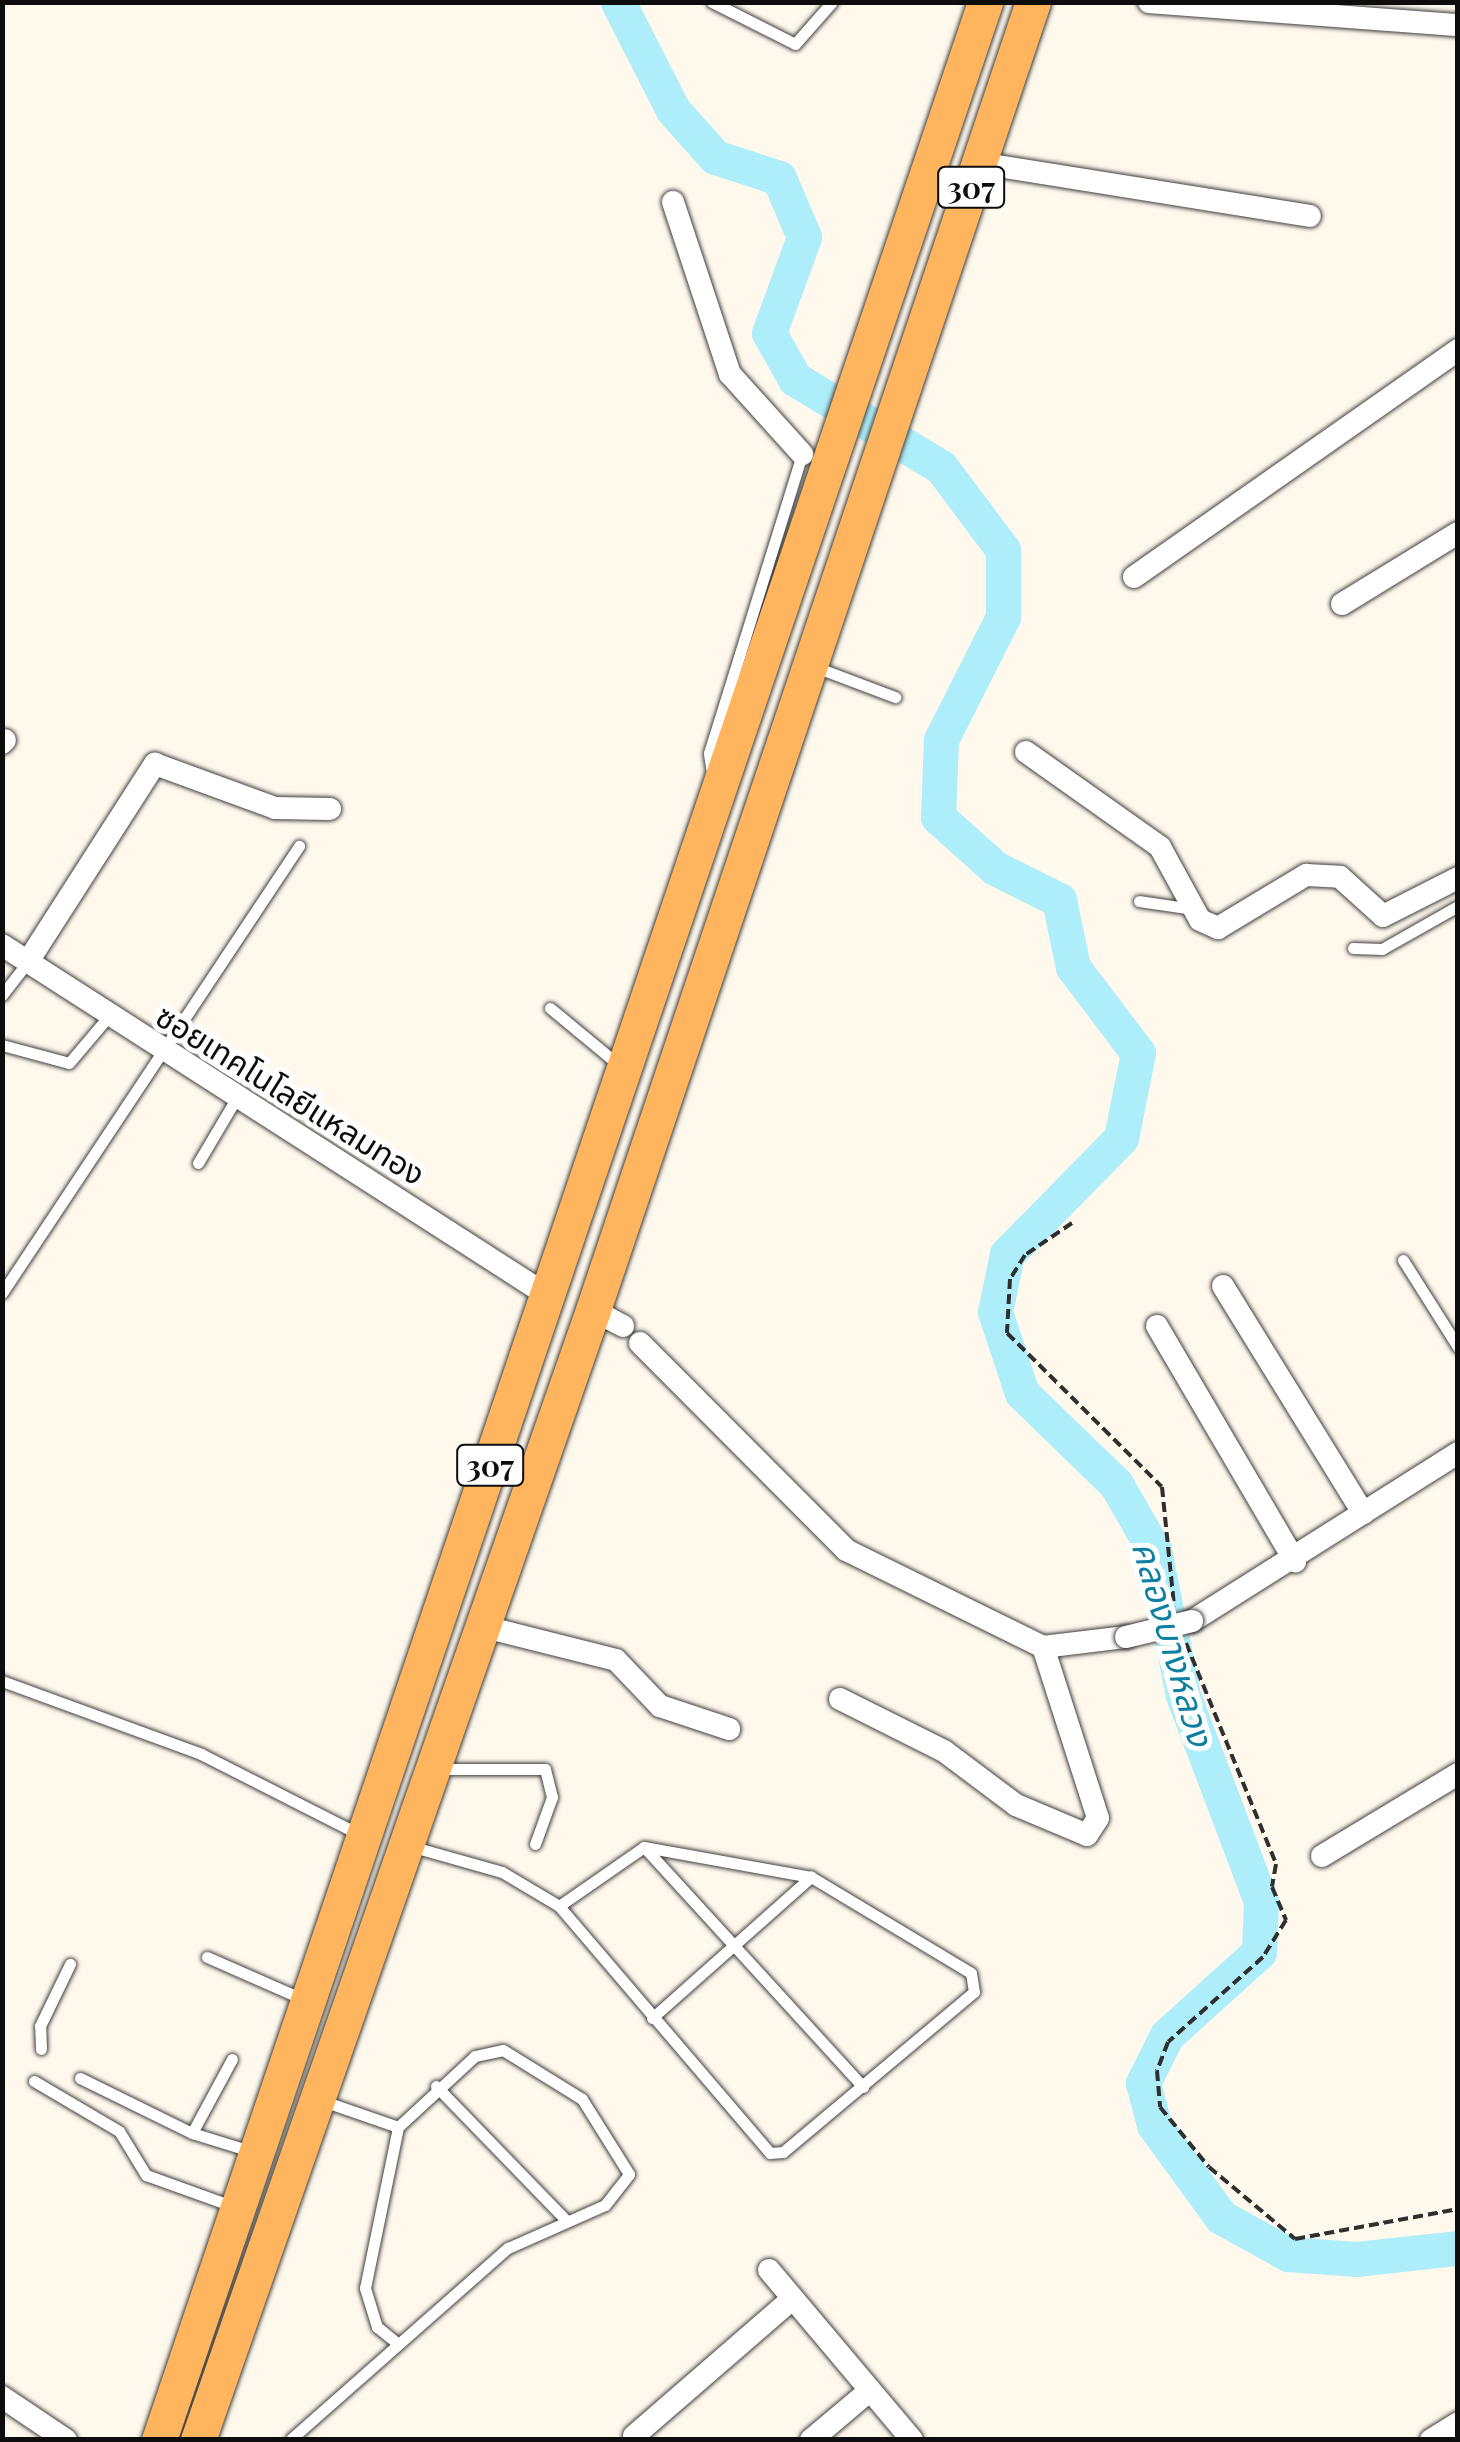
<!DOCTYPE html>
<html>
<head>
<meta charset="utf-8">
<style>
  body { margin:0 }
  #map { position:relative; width:1460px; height:2442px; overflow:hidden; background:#fff8ed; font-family:"Playfair Display","Noto Sans Thai",serif }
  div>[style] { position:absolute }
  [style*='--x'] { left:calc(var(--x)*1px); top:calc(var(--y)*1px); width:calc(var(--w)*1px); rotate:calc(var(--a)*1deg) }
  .river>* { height:35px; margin:-17.5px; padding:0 17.5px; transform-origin:17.5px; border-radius:17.5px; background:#aeeefb }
  .path>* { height:4px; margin-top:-2px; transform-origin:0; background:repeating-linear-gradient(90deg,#2f2f2f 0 10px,transparent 0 15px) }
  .roads { filter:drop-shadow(0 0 2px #404040) drop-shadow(0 0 2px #404040) }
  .service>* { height:11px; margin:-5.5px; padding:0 5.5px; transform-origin:5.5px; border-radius:5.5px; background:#fff }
  .minor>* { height:22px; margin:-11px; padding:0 11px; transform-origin:11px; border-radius:11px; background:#fff }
  .primary>* { height:35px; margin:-17.5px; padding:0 17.5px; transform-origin:17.5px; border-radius:17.5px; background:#ffb55d }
  .bridges { filter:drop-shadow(0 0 2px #404040) drop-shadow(0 0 2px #404040) }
  .minor-bridge>* { height:22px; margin:-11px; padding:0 11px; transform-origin:11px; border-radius:11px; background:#fff }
  span { translate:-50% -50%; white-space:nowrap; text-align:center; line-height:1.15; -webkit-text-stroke:10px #fff; paint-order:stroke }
  .shield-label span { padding:2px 8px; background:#fff; border:2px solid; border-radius:8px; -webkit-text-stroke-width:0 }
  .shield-label { font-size:30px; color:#0d0d0d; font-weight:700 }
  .street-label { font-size:32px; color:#0d0d0d }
  .water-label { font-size:35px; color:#0d7fa0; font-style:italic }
  .frame { position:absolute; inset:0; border:5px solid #0d0d0d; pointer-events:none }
</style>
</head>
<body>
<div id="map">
  <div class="river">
    <div style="--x:618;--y:2;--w:121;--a:63"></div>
    <div style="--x:673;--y:110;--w:63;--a:48.2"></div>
    <div style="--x:715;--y:157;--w:67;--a:18.2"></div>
    <div style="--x:779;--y:178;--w:64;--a:67"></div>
    <div style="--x:804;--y:237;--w:102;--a:110"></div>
    <div style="--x:769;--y:333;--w:53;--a:60.5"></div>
    <div style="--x:795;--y:379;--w:170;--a:31.1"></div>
    <div style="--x:941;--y:467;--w:104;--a:53.2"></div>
    <div style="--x:1003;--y:550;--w:67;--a:90"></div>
    <div style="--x:1003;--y:617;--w:138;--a:116.8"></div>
    <div style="--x:941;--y:740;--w:77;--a:92.2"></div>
    <div style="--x:938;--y:817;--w:76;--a:41.8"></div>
    <div style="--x:995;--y:868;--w:72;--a:26.6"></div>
    <div style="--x:1059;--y:900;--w:68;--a:78.2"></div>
    <div style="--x:1073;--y:967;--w:108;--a:52.9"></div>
    <div style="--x:1138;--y:1053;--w:87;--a:101.3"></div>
    <div style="--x:1121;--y:1138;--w:163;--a:134.5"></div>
    <div style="--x:1007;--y:1254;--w:59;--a:101.7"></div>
    <div style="--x:995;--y:1312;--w:85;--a:71.6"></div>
    <div style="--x:1022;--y:1393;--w:131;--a:44.1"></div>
    <div style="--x:1116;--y:1484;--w:76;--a:60.1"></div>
    <div style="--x:1154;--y:1550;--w:148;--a:78.7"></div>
    <div style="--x:1183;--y:1695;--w:220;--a:69.3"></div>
    <div style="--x:1261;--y:1901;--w:51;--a:92.2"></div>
    <div style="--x:1259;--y:1952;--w:124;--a:137.9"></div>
    <div style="--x:1167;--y:2035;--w:54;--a:116.6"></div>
    <div style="--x:1143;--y:2083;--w:43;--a:75.3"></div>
    <div style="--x:1154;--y:2125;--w:114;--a:53.9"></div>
    <div style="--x:1221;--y:2217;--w:77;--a:28.9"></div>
    <div style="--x:1288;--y:2254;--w:68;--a:4.2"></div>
    <div style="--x:1356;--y:2259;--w:103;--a:-6.2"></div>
  </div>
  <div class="path">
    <div style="--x:1072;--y:1223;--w:57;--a:145.8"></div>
    <div style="--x:1025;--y:1255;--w:28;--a:122"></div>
    <div style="--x:1010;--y:1279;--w:54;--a:93.2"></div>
    <div style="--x:1007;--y:1333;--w:218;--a:44.8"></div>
    <div style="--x:1162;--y:1487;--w:120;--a:84.2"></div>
    <div style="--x:1186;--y:1643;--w:239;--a:67.8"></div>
    <div style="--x:1276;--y:1864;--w:23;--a:100"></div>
    <div style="--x:1272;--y:1887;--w:36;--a:67"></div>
    <div style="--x:1286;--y:1920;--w:44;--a:121.9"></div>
    <div style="--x:1263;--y:1957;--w:127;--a:138.2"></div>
    <div style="--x:1168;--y:2042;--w:31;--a:111"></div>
    <div style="--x:1157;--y:2071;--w:36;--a:85"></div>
    <div style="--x:1160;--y:2107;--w:77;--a:50.8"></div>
    <div style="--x:1209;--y:2167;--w:112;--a:39.9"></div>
    <div style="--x:1295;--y:2239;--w:166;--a:-10.4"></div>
  </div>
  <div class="roads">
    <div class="service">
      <div style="--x:712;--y:2;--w:93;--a:26.8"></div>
      <div style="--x:795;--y:44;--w:56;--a:-48.6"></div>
      <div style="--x:813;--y:666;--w:88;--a:20.7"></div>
      <div style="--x:712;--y:773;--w:20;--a:-99"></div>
      <div style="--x:709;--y:753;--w:313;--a:-72.7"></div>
      <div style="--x:1139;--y:901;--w:55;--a:8.4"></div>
      <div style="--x:1353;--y:948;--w:29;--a:2"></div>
      <div style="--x:1382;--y:949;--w:87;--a:-29.5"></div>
      <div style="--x:2;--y:995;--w:41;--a:-52"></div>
      <div style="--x:550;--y:1008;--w:91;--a:39.6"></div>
      <div style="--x:2;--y:1045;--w:69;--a:15"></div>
      <div style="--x:69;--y:1063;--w:59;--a:-49.8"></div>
      <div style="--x:198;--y:1163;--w:77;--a:-59.4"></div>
      <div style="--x:1403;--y:1260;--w:103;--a:57.7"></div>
      <div style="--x:2;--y:1293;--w:537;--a:-56.4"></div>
      <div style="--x:2;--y:1681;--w:212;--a:20.1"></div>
      <div style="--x:201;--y:1754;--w:179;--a:26.9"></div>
      <div style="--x:438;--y:1769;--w:107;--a:0"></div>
      <div style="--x:545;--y:1769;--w:29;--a:76"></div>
      <div style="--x:552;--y:1797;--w:50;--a:109.9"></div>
      <div style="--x:410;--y:1846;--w:96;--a:15.8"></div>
      <div style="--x:502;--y:1872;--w:66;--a:30.8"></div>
      <div style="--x:559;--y:1906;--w:325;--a:49.5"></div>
      <div style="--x:770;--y:2153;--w:13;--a:-4"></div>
      <div style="--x:783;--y:2152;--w:249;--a:-40"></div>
      <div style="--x:974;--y:1992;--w:19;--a:-99"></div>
      <div style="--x:971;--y:1973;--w:187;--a:-149"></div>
      <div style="--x:811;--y:1877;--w:170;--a:-169.8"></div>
      <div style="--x:559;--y:1906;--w:103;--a:-34.8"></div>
      <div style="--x:644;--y:1847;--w:325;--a:47.6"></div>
      <div style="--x:207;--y:1957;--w:107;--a:23.7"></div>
      <div style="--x:652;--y:2018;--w:213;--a:-41.6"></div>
      <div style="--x:41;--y:2049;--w:23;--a:-92"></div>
      <div style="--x:40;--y:2026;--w:69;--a:-64.2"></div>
      <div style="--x:80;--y:2078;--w:125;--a:26.2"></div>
      <div style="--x:192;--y:2133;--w:84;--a:-61.6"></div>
      <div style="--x:34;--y:2081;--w:99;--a:30.5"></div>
      <div style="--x:119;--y:2131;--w:52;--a:58.5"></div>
      <div style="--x:146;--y:2175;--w:91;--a:19.8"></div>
      <div style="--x:436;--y:2086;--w:188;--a:45.9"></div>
      <div style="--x:192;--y:2133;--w:61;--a:17.2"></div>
      <div style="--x:397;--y:2343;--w:26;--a:-141"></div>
      <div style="--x:377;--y:2327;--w:41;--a:-107.1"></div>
      <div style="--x:365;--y:2288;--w:164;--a:-78.4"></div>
      <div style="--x:291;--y:2439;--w:289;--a:-41.4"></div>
      <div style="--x:508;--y:2248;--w:106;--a:-23.9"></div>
      <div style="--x:605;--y:2205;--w:39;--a:-52"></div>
      <div style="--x:629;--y:2174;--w:89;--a:-122.1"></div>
      <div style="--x:582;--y:2099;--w:93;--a:-148.2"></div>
      <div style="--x:503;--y:2050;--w:29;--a:168"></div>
      <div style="--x:475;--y:2056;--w:105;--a:137.3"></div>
      <div style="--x:398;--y:2127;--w:83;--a:-160.9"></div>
    </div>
    <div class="minor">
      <div style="--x:1149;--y:2;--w:310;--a:4.3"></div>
      <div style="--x:979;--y:163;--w:335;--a:9.1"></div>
      <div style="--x:673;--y:202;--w:181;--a:71.7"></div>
      <div style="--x:730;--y:374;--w:108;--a:48"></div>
      <div style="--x:1134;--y:577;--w:396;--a:-35"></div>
      <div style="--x:1342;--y:604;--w:136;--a:-31.5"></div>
      <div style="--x:2;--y:743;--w:4;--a:-45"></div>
      <div style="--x:1026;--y:752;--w:164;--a:35.3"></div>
      <div style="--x:1160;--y:847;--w:83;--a:61.3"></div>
      <div style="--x:1200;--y:920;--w:20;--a:24"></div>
      <div style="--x:1218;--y:928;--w:103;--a:-31.1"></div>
      <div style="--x:1306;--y:875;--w:34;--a:3"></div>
      <div style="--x:1340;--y:877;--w:58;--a:42.2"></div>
      <div style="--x:1383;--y:916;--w:84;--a:-26.9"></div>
      <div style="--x:2;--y:945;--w:648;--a:32.71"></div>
      <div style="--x:27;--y:963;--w:237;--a:-57.3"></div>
      <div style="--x:155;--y:764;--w:128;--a:20.1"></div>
      <div style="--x:275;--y:808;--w:55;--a:1"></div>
      <div style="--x:1223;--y:1286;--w:267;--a:58.3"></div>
      <div style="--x:593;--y:1310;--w:34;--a:28"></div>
      <div style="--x:1157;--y:1326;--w:273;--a:59.6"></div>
      <div style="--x:640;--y:1343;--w:292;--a:45.1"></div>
      <div style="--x:846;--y:1550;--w:220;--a:26.2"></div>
      <div style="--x:1043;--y:1647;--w:84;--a:-6.9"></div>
      <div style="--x:1192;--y:1621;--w:315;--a:-32.3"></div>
      <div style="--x:481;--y:1626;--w:139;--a:14.1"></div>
      <div style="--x:616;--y:1660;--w:64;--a:46.3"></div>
      <div style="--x:660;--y:1706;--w:73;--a:18.4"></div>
      <div style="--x:840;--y:1699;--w:116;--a:26.6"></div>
      <div style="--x:944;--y:1751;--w:90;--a:36.9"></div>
      <div style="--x:1016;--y:1805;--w:77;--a:22.9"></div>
      <div style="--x:1087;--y:1835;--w:20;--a:-57"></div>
      <div style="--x:1098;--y:1818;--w:180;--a:-107.8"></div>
      <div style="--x:1322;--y:1856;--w:159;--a:-31.1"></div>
      <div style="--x:769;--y:2270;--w:222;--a:49.9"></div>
      <div style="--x:2;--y:2397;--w:77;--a:33.9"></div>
      <div style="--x:634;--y:2436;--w:209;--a:-40.9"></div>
      <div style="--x:811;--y:2440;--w:75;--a:-40.1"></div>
      <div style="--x:1431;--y:2440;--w:32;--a:-32"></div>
    </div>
    <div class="primary">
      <div style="--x:159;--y:2440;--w:2574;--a:-71.28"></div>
      <div style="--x:198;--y:2440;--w:1197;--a:-70.73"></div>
      <div style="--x:593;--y:1310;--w:1380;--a:-71.41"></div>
    </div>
  </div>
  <div class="bridges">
    <div class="minor-bridge">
      <div style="--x:1126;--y:1637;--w:68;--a:-13.6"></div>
    </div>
  </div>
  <div class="shield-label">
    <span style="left:971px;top:187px">307</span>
    <span style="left:490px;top:1465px">307</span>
  </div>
  <div class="street-label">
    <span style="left:291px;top:1094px;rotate:32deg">ซอยเทคโนโลยีแหลมทอง</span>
  </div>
  <div class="water-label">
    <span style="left:1174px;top:1643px;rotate:74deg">คลองบางหลวง</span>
  </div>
  <div class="frame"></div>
</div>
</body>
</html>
